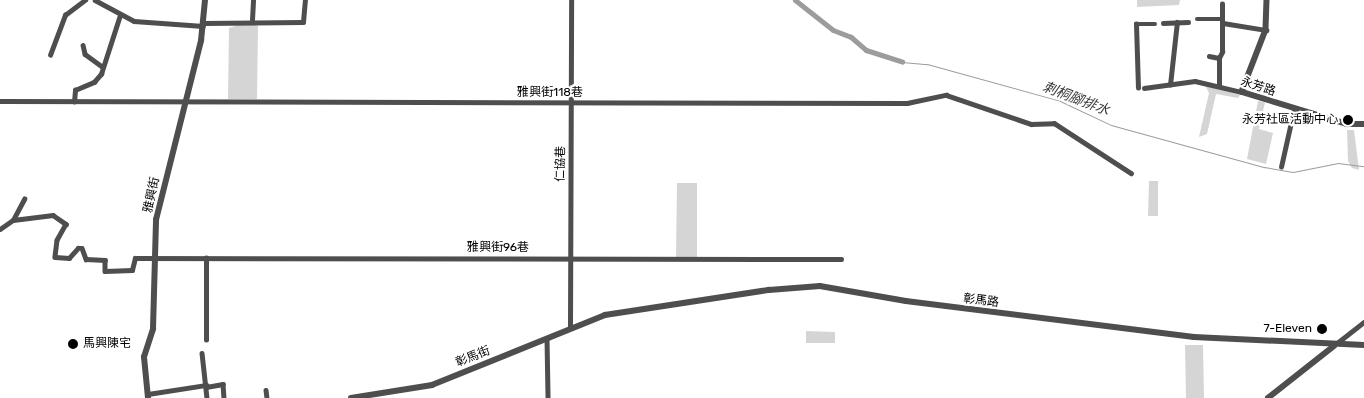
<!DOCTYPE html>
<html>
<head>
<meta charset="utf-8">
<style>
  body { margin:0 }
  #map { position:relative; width:1364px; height:398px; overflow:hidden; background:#fff; font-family:Rubik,"Noto Sans TC",sans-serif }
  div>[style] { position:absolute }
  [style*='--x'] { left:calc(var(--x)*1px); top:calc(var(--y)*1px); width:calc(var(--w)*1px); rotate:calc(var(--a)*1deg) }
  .green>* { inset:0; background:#d5d5d5 }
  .stream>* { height:1px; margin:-0.5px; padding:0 0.5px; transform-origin:0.5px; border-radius:0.5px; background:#9c9c9c }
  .canal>* { height:5px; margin:-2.5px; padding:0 2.5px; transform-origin:2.5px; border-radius:2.5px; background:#9c9c9c }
  .minor>* { height:4.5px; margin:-2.25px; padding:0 2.25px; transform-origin:2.25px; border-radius:2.25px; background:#4e4e4e }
  .tertiary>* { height:5.5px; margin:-2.75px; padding:0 2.75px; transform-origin:2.75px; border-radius:2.75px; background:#4e4e4e }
  .dots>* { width:14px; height:14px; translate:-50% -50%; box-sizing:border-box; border:2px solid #fff; border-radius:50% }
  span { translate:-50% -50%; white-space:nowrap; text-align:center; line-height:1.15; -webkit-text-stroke:4px #fff; paint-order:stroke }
  .street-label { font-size:12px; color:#000 }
  .poi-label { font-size:12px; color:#000 }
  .right { translate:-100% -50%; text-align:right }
  .left { translate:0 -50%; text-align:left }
  .water-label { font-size:14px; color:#3d3d3d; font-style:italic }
</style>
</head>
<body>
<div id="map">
  <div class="green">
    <div style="clip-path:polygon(1137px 0,1180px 0,1179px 5px,1137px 7px)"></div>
    <div style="clip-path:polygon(248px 22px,258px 26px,257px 99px,228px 99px,229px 28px)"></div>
    <div style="clip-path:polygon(1205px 85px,1240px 95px,1238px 98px,1216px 94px,1207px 134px,1199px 137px,1209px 93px)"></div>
    <div style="clip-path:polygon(1258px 101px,1265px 102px,1259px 129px,1273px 133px,1266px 164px,1247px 159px)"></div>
    <div style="clip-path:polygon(1347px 130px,1354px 130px,1359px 170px,1352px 168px,1348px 161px)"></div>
    <div style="clip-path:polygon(1149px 181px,1158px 181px,1158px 216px,1148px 216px)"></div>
    <div style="clip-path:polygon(677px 183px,697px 183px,697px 258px,676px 258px)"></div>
    <div style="clip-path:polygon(806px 331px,835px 332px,835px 343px,806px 343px)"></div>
    <div style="clip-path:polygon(1185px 345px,1203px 345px,1204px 398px,1186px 398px)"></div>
  </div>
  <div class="stream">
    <div style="--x:902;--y:62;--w:25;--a:5"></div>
    <div style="--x:927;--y:64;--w:138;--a:15.5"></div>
    <div style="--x:1060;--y:101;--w:56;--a:25.2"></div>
    <div style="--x:1111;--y:125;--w:159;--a:15.4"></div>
    <div style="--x:1264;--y:167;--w:29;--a:10"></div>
    <div style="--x:1293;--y:172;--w:46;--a:-11.3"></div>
    <div style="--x:1338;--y:163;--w:26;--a:7"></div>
  </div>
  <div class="canal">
    <div style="--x:795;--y:0;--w:48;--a:38.3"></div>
    <div style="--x:833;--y:30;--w:19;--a:21"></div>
    <div style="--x:851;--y:37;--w:20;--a:41"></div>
    <div style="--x:866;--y:50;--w:38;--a:18"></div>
  </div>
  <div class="minor">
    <div style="--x:95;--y:0;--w:44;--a:28.3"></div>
    <div style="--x:134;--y:21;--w:69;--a:4.1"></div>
    <div style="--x:1197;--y:19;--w:26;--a:0"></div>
    <div style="--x:252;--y:20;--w:20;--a:-87"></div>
    <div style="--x:203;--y:23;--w:100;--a:-0.6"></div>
    <div style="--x:303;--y:22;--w:22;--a:-85"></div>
    <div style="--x:1163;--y:23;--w:25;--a:-2"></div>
    <div style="--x:1223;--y:23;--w:44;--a:9.2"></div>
    <div style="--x:83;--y:45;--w:9;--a:77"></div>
    <div style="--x:85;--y:54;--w:22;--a:36"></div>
    <div style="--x:50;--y:55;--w:43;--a:-69.4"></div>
    <div style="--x:65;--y:15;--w:25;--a:-37"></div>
    <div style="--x:1209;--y:56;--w:10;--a:11"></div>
    <div style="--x:1219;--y:58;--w:7;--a:-63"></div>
    <div style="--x:1222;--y:52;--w:48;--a:-90"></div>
    <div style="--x:1170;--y:85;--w:63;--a:-83.7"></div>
    <div style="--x:1219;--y:86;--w:28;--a:-90"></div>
    <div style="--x:1138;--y:88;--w:64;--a:-91.8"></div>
    <div style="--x:1136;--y:24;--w:19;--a:0"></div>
    <div style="--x:1144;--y:88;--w:51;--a:-7.8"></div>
    <div style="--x:1195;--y:81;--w:48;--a:13.2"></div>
    <div style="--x:0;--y:101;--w:907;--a:0.13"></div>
    <div style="--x:907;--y:103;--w:40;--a:-12"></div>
    <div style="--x:946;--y:95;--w:90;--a:18.8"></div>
    <div style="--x:1031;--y:124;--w:23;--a:-2"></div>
    <div style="--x:1054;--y:123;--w:92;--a:33"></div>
    <div style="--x:74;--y:102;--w:12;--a:-85"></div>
    <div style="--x:75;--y:90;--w:21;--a:-23"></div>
    <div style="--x:94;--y:82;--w:11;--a:-49"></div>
    <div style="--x:101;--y:74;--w:62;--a:-72.1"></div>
    <div style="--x:1281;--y:167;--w:59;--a:-77.4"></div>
    <div style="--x:13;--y:220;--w:40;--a:-7.1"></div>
    <div style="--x:53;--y:215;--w:16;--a:35"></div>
    <div style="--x:66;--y:224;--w:18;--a:119"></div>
    <div style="--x:57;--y:240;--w:17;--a:97"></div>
    <div style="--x:55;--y:257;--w:14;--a:4"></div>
    <div style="--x:69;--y:258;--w:13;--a:-48"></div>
    <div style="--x:78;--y:248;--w:4;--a:0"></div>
    <div style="--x:82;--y:248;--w:12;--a:70"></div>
    <div style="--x:86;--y:259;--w:19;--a:3"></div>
    <div style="--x:105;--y:260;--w:11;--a:90"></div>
    <div style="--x:105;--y:271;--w:27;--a:-2"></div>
    <div style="--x:132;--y:270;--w:12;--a:-76"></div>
    <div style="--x:135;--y:258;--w:706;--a:0.08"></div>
    <div style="--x:0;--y:229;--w:16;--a:-35"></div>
    <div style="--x:13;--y:220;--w:24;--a:-62"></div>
    <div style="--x:570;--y:328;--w:328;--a:-89.8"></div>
    <div style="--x:547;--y:338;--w:60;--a:89"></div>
    <div style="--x:206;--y:340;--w:82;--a:-90"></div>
    <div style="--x:1337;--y:343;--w:34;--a:-38"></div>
    <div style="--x:202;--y:353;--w:45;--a:83.7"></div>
    <div style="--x:206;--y:387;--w:17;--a:-10"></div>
    <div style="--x:223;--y:384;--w:14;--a:86"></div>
    <div style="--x:266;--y:390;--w:8;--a:83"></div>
    <div style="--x:148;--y:394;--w:59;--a:-8.8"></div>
  </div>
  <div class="tertiary">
    <div style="--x:1267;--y:0;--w:30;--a:92"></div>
    <div style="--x:1266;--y:30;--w:66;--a:111.2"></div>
    <div style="--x:1242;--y:92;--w:110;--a:16.9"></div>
    <div style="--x:1347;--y:124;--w:17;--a:0"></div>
    <div style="--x:148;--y:398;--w:41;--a:-95.6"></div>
    <div style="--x:144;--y:357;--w:29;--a:-72"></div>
    <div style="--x:153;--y:329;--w:109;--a:-88.4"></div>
    <div style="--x:156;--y:220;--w:185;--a:-75.9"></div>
    <div style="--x:201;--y:41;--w:41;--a:-84.4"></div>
    <div style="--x:351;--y:398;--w:82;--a:-9.1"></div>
    <div style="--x:432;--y:385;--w:187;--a:-22"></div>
    <div style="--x:605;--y:315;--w:166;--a:-8.7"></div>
    <div style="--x:769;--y:290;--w:51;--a:-4.5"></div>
    <div style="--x:820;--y:286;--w:87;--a:9.9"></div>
    <div style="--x:906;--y:301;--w:290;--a:7.1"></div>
    <div style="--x:1194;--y:337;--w:170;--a:2.7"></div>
    <div style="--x:1268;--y:398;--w:84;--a:-38.2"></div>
  </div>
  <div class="dots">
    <div style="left:1348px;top:120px;background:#000"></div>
    <div style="left:1322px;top:329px;background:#000"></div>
    <div style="left:73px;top:344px;background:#000"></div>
  </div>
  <div class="street-label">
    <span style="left:1258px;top:87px;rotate:18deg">永芳路</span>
    <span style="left:550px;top:93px">雅興街118巷</span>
    <span style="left:561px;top:164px;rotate:-89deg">仁協巷</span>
    <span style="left:152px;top:195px;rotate:-77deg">雅興街</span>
    <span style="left:498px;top:248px">雅興街96巷</span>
    <span style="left:981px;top:301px;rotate:7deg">彰馬路</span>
    <span style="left:473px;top:357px;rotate:-22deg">彰馬街</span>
  </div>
  <div class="poi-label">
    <span class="right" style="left:1338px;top:120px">永芳社區活動中心</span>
    <span class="right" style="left:1312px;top:329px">7-Eleven</span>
    <span class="left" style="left:83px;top:344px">馬興陳宅</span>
  </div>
  <div class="water-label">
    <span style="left:1076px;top:99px;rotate:21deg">刺桐腳排水</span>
  </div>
</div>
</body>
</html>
